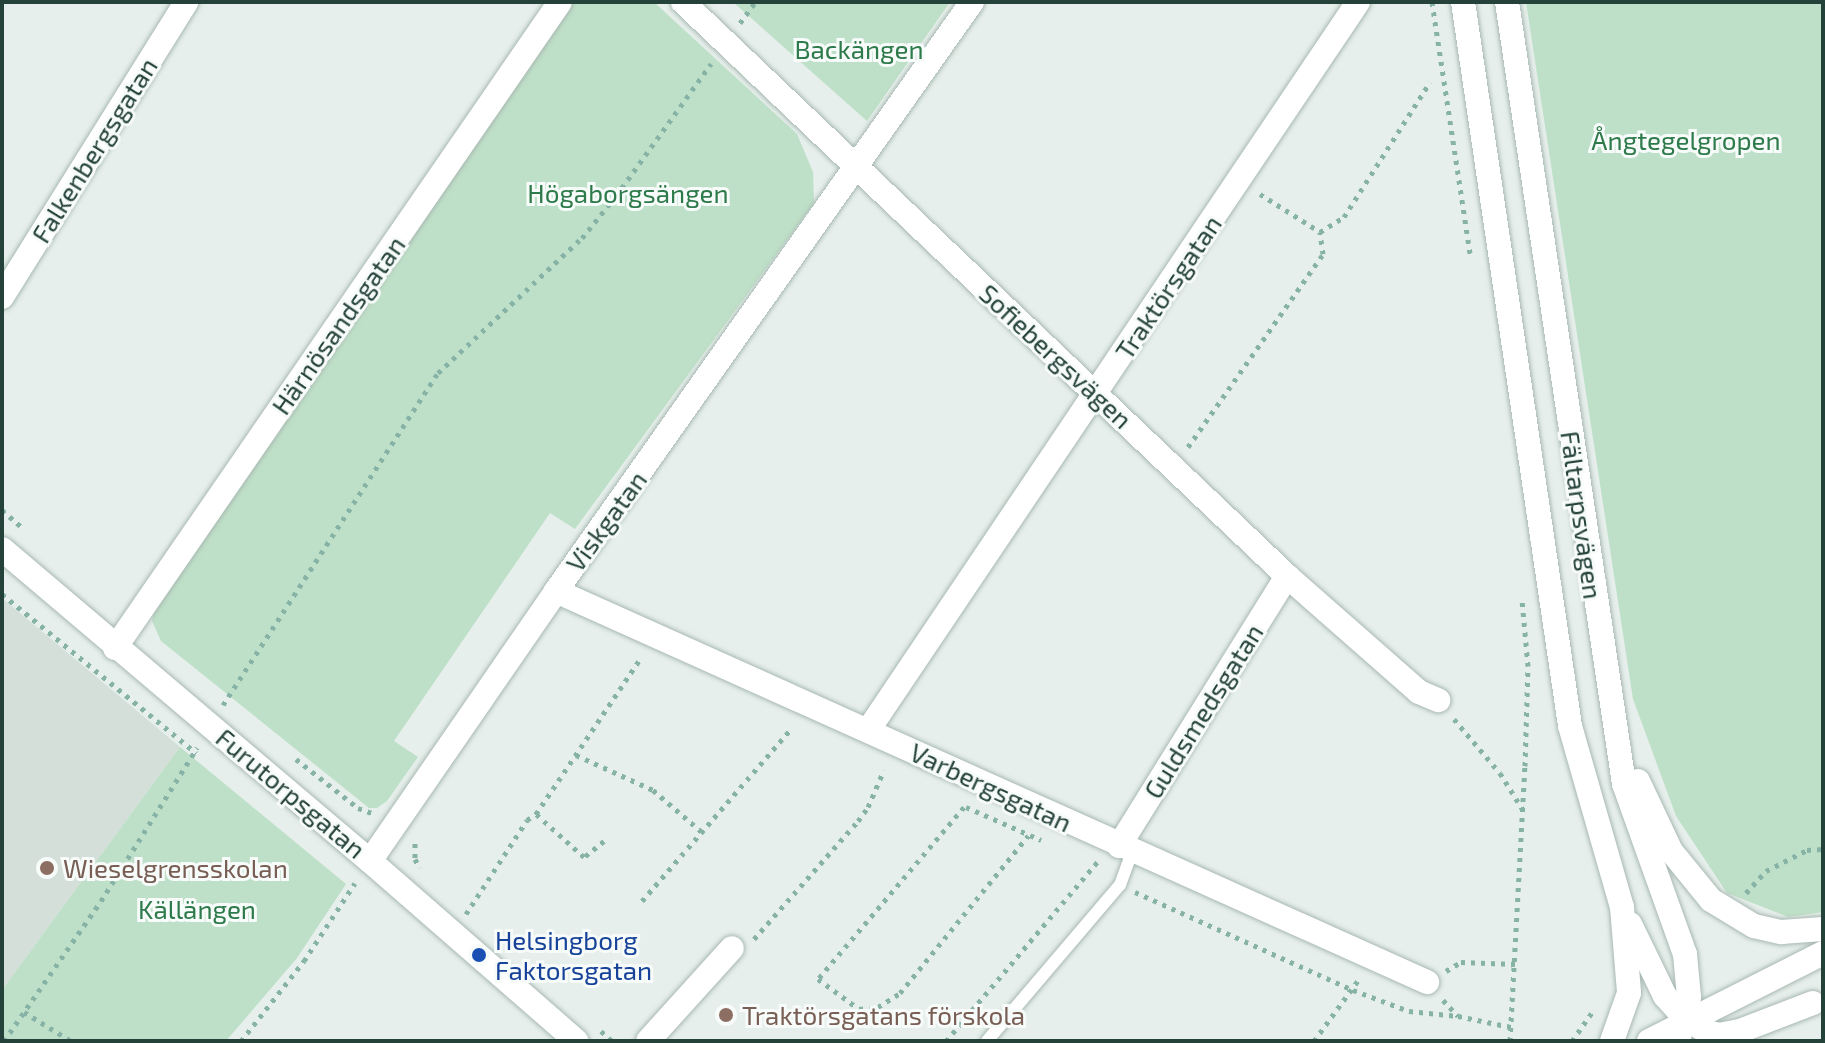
<!DOCTYPE html>
<html>
<head>
<meta charset="utf-8">
<style>
  body { margin:0 }
  #map { position:relative; width:1825px; height:1043px; overflow:hidden; background:#e6efeb; font-family:"Exo 2",sans-serif }
  div>[style] { position:absolute }
  [style*='--x'] { left:calc(var(--x)*1px); top:calc(var(--y)*1px); width:calc(var(--w)*1px); rotate:calc(var(--a)*1deg) }
  .built>* { inset:0; background:#d4dfda }
  .green>* { inset:0; background:#bfe0c8 }
  .path>* { height:5px; margin-top:-2.5px; transform-origin:0; background:repeating-linear-gradient(90deg,#86b3a5 0 4px,transparent 0 10px) }
  .roads { filter:drop-shadow(0 0 2px #a8b8b2) drop-shadow(0 0 2px #a8b8b2) }
  .service>* { height:12px; margin:-6px; padding:0 6px; transform-origin:6px; border-radius:6px; background:#fff }
  .minor>* { height:24px; margin:-12px; padding:0 12px; transform-origin:12px; border-radius:12px; background:#fff }
  .tertiary>* { height:24px; margin:-12px; padding:0 12px; transform-origin:12px; border-radius:12px; background:#fff }
  .secondary>* { height:24px; margin:-12px; padding:0 12px; transform-origin:12px; border-radius:12px; background:#fff }
  .dots>* { width:22px; height:22px; translate:-50% -50%; box-sizing:border-box; border:4px solid #f7fbf9; border-radius:50% }
  span { translate:-50% -50%; white-space:nowrap; text-align:center; line-height:1.15; -webkit-text-stroke:6px #f7fbf9; paint-order:stroke }
  .park-label { font-size:26px; color:#2d7a4b }
  .street-label { font-size:26px; color:#24423a }
  .education-label { font-size:26px; color:#785e54 }
  .left { translate:0 -50%; text-align:left }
  .transit-label { font-size:26px; color:#164399 }
  .frame { position:absolute; inset:0; border:4px solid #24423a; pointer-events:none }
</style>
</head>
<body>
<div id="map">
  <div class="built">
    <div style="clip-path:polygon(2px 598px,180px 747px,2px 990px)"></div>
  </div>
  <div class="green">
    <div style="clip-path:polygon(571px 2px,654px 2px,797px 134px,813px 172px,814px 203px,575px 529px,550px 513px,394px 741px,418px 757px,387px 801px,377px 808px,369px 808px,161px 641px,152px 621px,154px 612px)"></div>
    <div style="clip-path:polygon(733px 2px,950px 2px,867px 121px)"></div>
    <div style="clip-path:polygon(1526px 2px,1823px 2px,1823px 912px,1788px 917px,1727px 893px,1676px 816px,1633px 699px)"></div>
    <div style="clip-path:polygon(180px 747px,346px 884px,297px 958px,226px 1041px,2px 1041px,2px 990px)"></div>
  </div>
  <div class="path">
    <div style="--x:1432;--y:2;--w:255;--a:81.4"></div>
    <div style="--x:740;--y:23;--w:26;--a:-54"></div>
    <div style="--x:1260;--y:194;--w:71;--a:32.3"></div>
    <div style="--x:1188;--y:447;--w:236;--a:-55"></div>
    <div style="--x:1323;--y:254;--w:22;--a:-98"></div>
    <div style="--x:1320;--y:232;--w:28;--a:-32"></div>
    <div style="--x:1344;--y:217;--w:160;--a:-57.5"></div>
    <div style="--x:2;--y:510;--w:28;--a:41"></div>
    <div style="--x:2;--y:594;--w:251;--a:39.3"></div>
    <div style="--x:223;--y:705;--w:396;--a:-57.1"></div>
    <div style="--x:438;--y:373;--w:197;--a:-43.2"></div>
    <div style="--x:582;--y:238;--w:54;--a:-51"></div>
    <div style="--x:616;--y:196;--w:163;--a:-54.3"></div>
    <div style="--x:1454;--y:719;--w:71;--a:49.6"></div>
    <div style="--x:1500;--y:773;--w:44;--a:58.1"></div>
    <div style="--x:576;--y:755;--w:85;--a:24.4"></div>
    <div style="--x:653;--y:790;--w:65;--a:40.6"></div>
    <div style="--x:296;--y:759;--w:79;--a:38.3"></div>
    <div style="--x:358;--y:808;--w:15;--a:20"></div>
    <div style="--x:964;--y:807;--w:226;--a:130.3"></div>
    <div style="--x:818;--y:979;--w:51;--a:36.2"></div>
    <div style="--x:859;--y:1009;--w:19;--a:-6"></div>
    <div style="--x:878;--y:1007;--w:26;--a:-32"></div>
    <div style="--x:900;--y:993;--w:203;--a:-50.8"></div>
    <div style="--x:966;--y:807;--w:82;--a:23.7"></div>
    <div style="--x:604;--y:841;--w:26;--a:141"></div>
    <div style="--x:584;--y:857;--w:64;--a:-138.1"></div>
    <div style="--x:536;--y:814;--w:188;--a:-56.1"></div>
    <div style="--x:415;--y:843;--w:16;--a:90"></div>
    <div style="--x:415;--y:859;--w:10;--a:61"></div>
    <div style="--x:1135;--y:892;--w:239;--a:24.2"></div>
    <div style="--x:1353;--y:990;--w:60;--a:20.6"></div>
    <div style="--x:1409;--y:1011;--w:49;--a:5.8"></div>
    <div style="--x:1746;--y:893;--w:30;--a:-48"></div>
    <div style="--x:1766;--y:871;--w:46;--a:-27.1"></div>
    <div style="--x:1807;--y:850;--w:16;--a:-4"></div>
    <div style="--x:642;--y:901;--w:229;--a:-49.1"></div>
    <div style="--x:466;--y:914;--w:112;--a:-57"></div>
    <div style="--x:527;--y:820;--w:11;--a:-34"></div>
    <div style="--x:754;--y:939;--w:157;--a:-48.6"></div>
    <div style="--x:858;--y:821;--w:17;--a:-54"></div>
    <div style="--x:868;--y:807;--w:40;--a:-66.6"></div>
    <div style="--x:1446;--y:971;--w:17;--a:-31"></div>
    <div style="--x:1461;--y:962;--w:54;--a:2.1"></div>
    <div style="--x:1443;--y:1000;--w:22;--a:47"></div>
    <div style="--x:1458;--y:1016;--w:54;--a:11.7"></div>
    <div style="--x:24;--y:1012;--w:55;--a:31.7"></div>
    <div style="--x:601;--y:1031;--w:15;--a:42"></div>
    <div style="--x:4;--y:1041;--w:170;--a:-55.3"></div>
    <div style="--x:101;--y:901;--w:181;--a:-57.9"></div>
    <div style="--x:241;--y:1041;--w:102;--a:-51.8"></div>
    <div style="--x:304;--y:961;--w:93;--a:-56.8"></div>
    <div style="--x:946;--y:1041;--w:236;--a:-49.8"></div>
    <div style="--x:1314;--y:1041;--w:77;--a:-54"></div>
    <div style="--x:1510;--y:1041;--w:275;--a:-86.9"></div>
    <div style="--x:1525;--y:766;--w:100;--a:-88.3"></div>
    <div style="--x:1528;--y:666;--w:66;--a:-95.2"></div>
    <div style="--x:1572;--y:1041;--w:35;--a:-55"></div>
  </div>
  <div class="roads">
    <div class="service">
      <div style="--x:987;--y:1041;--w:205;--a:-49.6"></div>
      <div style="--x:1120;--y:885;--w:35;--a:-70"></div>
    </div>
    <div class="minor">
      <div style="--x:683;--y:2;--w:833;--a:43.54"></div>
      <div style="--x:1287;--y:576;--w:176;--a:41.3"></div>
      <div style="--x:1419;--y:692;--w:21;--a:23"></div>
      <div style="--x:2;--y:297;--w:348;--a:-58"></div>
      <div style="--x:556;--y:591;--w:955;--a:24.18"></div>
      <div style="--x:115;--y:648;--w:784;--a:-55.44"></div>
      <div style="--x:869;--y:729;--w:876;--a:-56.07"></div>
      <div style="--x:1119;--y:846;--w:318;--a:-58.1"></div>
      <div style="--x:370;--y:861;--w:328;--a:-55.4"></div>
      <div style="--x:556;--y:591;--w:721;--a:-54.77"></div>
      <div style="--x:648;--y:1041;--w:125;--a:-47.9"></div>
    </div>
    <div class="tertiary">
      <div style="--x:2;--y:549;--w:482;--a:40.3"></div>
      <div style="--x:370;--y:861;--w:274;--a:41.1"></div>
    </div>
    <div class="secondary">
      <div style="--x:1463;--y:2;--w:732;--a:81.59"></div>
      <div style="--x:1570;--y:726;--w:188;--a:74"></div>
      <div style="--x:1622;--y:907;--w:86;--a:85.3"></div>
      <div style="--x:1629;--y:993;--w:51;--a:109.5"></div>
      <div style="--x:1507;--y:2;--w:791;--a:81.49"></div>
      <div style="--x:1624;--y:784;--w:181;--a:70.3"></div>
      <div style="--x:1685;--y:954;--w:43;--a:84.7"></div>
      <div style="--x:1689;--y:997;--w:45;--a:104"></div>
      <div style="--x:1638;--y:781;--w:77;--a:64.8"></div>
      <div style="--x:1671;--y:851;--w:63;--a:50.8"></div>
      <div style="--x:1711;--y:900;--w:50;--a:31.2"></div>
      <div style="--x:1754;--y:926;--w:28;--a:13"></div>
      <div style="--x:1781;--y:932;--w:42;--a:-4.1"></div>
      <div style="--x:1630;--y:924;--w:80;--a:64.1"></div>
      <div style="--x:1665;--y:996;--w:31;--a:48"></div>
      <div style="--x:1686;--y:1019;--w:26;--a:31"></div>
      <div style="--x:1708;--y:1032;--w:11;--a:15"></div>
      <div style="--x:1719;--y:1035;--w:21;--a:-11"></div>
      <div style="--x:1740;--y:1031;--w:78;--a:-21"></div>
      <div style="--x:1649;--y:1041;--w:195;--a:-26.8"></div>
    </div>
  </div>
  <div class="dots">
    <div style="left:47px;top:868px;background:#8d6e63"></div>
    <div style="left:479px;top:955px;background:#1a4fb4"></div>
    <div style="left:726px;top:1015px;background:#8d6e63"></div>
  </div>
  <div class="park-label">
    <span style="left:859px;top:49px">Backängen</span>
    <span style="left:1686px;top:140px">Ångtegelgropen</span>
    <span style="left:628px;top:193px">Högaborgsängen</span>
    <span style="left:197px;top:909px">Källängen</span>
  </div>
  <div class="street-label">
    <span style="left:94px;top:150px;rotate:-58deg">Falkenbergsgatan</span>
    <span style="left:1168px;top:287px;rotate:-56deg">Traktörsgatan</span>
    <span style="left:338px;top:325px;rotate:-55deg">Härnösandsgatan</span>
    <span style="left:1056px;top:356px;rotate:43deg">Sofiebergsvägen</span>
    <span style="left:1582px;top:515px;rotate:82deg">Fältarpsvägen</span>
    <span style="left:606px;top:521px;rotate:-54deg">Viskgatan</span>
    <span style="left:1203px;top:711px;rotate:-58deg">Guldsmedsgatan</span>
    <span style="left:991px;top:787px;rotate:25deg">Varbergsgatan</span>
    <span style="left:291px;top:793px;rotate:40deg">Furutorpsgatan</span>
  </div>
  <div class="education-label">
    <span class="left" style="left:63px;top:868px">Wieselgrensskolan</span>
    <span class="left" style="left:742px;top:1015px">Traktörsgatans förskola</span>
  </div>
  <div class="transit-label">
    <span class="left" style="left:495px;top:955px">Helsingborg<br>Faktorsgatan</span>
  </div>
  <div class="frame"></div>
</div>
</body>
</html>
